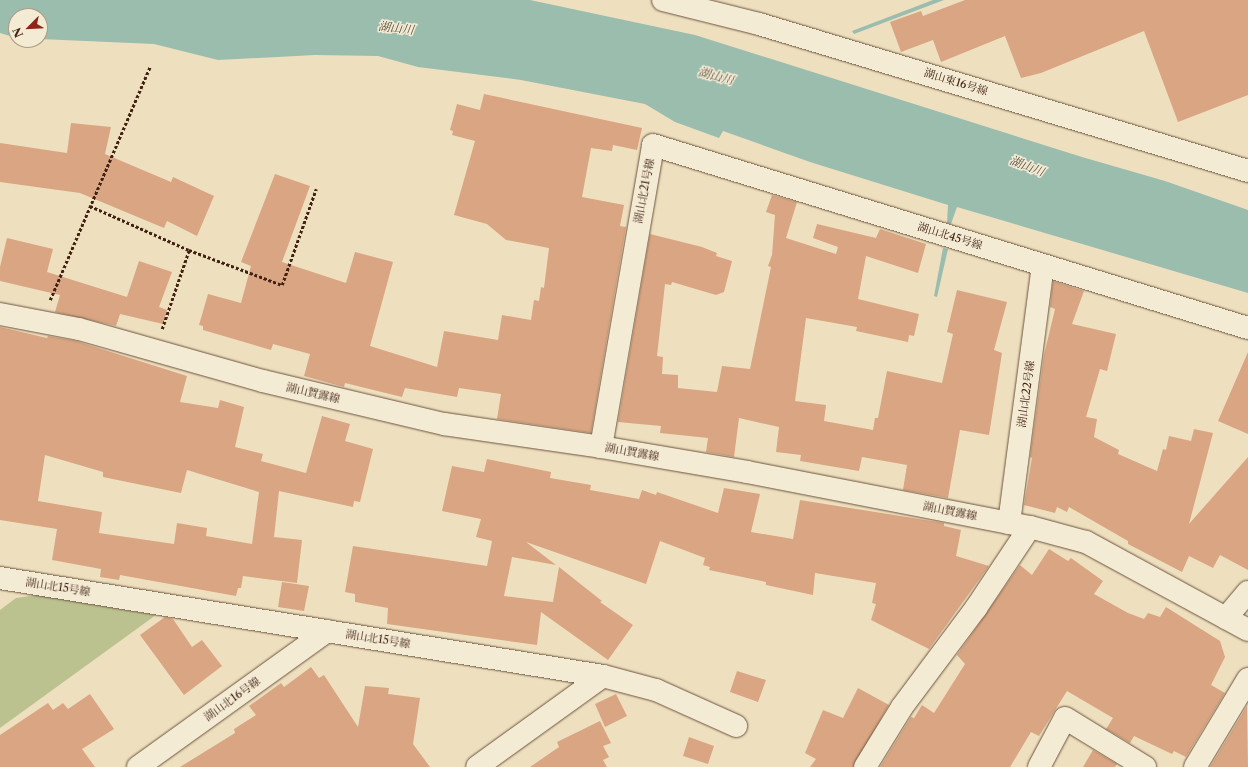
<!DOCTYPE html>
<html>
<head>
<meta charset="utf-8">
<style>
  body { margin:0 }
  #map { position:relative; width:1248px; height:767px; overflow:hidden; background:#eee0bf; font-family:"Libre Caslon Text","Noto Serif JP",serif }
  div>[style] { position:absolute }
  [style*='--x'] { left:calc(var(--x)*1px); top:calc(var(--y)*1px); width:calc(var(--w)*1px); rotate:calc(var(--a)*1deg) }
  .green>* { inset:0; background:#bbc290 }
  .water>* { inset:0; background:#9abdae }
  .building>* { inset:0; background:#d9a582 }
  .path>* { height:2.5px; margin-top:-1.25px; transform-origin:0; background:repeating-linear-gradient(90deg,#422313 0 3px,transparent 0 5px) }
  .roads { filter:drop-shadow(0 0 1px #6d523e) drop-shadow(0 0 1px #6d523e) }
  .minor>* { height:22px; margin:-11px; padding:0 11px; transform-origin:11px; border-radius:11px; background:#f4ebd5 }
  .tertiary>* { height:22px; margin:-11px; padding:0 11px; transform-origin:11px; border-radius:11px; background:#f4ebd5 }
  span { translate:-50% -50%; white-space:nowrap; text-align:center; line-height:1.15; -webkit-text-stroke:3px #f4ebd5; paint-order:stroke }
  .street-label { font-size:11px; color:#422313 }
  .water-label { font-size:12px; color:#5c5142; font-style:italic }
  .north { position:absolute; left:8px; top:8px; width:40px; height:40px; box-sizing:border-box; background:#f4ebd5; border:1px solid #ad9b87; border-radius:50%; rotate:246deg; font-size:11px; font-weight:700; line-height:16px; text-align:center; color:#422313 }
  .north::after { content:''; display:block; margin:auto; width:14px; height:18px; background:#8f2418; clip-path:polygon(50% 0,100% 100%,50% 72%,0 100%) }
</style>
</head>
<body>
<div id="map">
  <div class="green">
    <div style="clip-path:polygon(37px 595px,156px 615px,0 728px,0 610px,16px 598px)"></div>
  </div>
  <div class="water">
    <div style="clip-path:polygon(0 0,530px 0,695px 35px,1082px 157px,1165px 181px,1248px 210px,1248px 293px,957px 207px,951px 224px,947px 223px,948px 205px,810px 162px,723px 131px,719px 138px,675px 122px,645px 104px,521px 80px,418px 67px,378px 56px,315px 55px,218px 60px,154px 44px,40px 39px,40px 16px,16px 16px,16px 37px,10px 36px,0 33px)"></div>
    <div style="clip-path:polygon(933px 0,944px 0,854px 34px,852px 31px)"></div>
    <div style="clip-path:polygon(943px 248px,948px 249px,937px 297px,934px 296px)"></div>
  </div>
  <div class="building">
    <div style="clip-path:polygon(965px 0,1248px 0,1248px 95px,1178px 122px,1144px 31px,1041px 73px,1021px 78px,1005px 36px,941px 62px,933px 40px,901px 52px,890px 22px,921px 11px,923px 16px)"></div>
    <div style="clip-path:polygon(484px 94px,642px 128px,637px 150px,613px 145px,612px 151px,591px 148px,582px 197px,624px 205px,620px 226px,626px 227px,591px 433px,497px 419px,501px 394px,459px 388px,457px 397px,405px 388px,402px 397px,345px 383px,344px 387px,304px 376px,310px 354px,273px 344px,271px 350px,203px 330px,203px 326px,199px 325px,208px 294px,241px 303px,251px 266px,241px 262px,275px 174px,310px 186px,282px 262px,346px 283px,355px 252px,393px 262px,370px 346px,437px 367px,444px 331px,498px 340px,502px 315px,531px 320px,534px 300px,539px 301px,541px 287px,544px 288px,549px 248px,506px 240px,487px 224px,454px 215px,475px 141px,452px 135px,453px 131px,450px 130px,457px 104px,480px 110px)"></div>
    <div style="clip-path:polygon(71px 123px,111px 127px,105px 154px,171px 182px,173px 177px,214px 196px,197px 236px,167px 221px,164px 228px,80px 193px,0 182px,0 143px,67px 153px)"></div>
    <div style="clip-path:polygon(772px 195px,797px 202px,786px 238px,836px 254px,838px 247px,813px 238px,817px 224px,876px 238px,880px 229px,926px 244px,918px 273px,866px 256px,858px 299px,919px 314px,914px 336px,909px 335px,908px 342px,856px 331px,857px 327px,806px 318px,795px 401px,826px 405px,824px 421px,873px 430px,875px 418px,878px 418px,887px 371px,942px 383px,953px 334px,947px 332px,957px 290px,1007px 302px,994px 350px,1002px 353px,989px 435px,960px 430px,948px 498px,903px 490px,907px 465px,862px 457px,859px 471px,800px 461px,801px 455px,776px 452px,779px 427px,739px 418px,734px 457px,706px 452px,708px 438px,660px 433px,661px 426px,618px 422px,650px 234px,702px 247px,717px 253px,716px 256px,732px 261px,724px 292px,716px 295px,672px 282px,671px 285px,665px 284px,657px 356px,663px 357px,662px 374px,678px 375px,678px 388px,717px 392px,722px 366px,750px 369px,771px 267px,768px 266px,772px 255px,775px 215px,766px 212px)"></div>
    <div style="clip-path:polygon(7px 238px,53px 249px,47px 272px,127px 297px,139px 261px,172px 272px,159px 307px,167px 310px,163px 324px,120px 314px,116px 326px,55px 312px,60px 295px,0 281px,0 267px)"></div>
    <div style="clip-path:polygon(1053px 281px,1084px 291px,1072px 324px,1116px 334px,1107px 371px,1100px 369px,1086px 417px,1097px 419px,1094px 437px,1119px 450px,1118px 454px,1157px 471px,1163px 449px,1166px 450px,1169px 436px,1191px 441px,1194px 429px,1213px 433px,1189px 524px,1248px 457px,1248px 570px,1220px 555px,1213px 568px,1189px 556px,1182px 572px,1128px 544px,1128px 541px,1069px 507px,1067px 512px,1057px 507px,1055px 513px,1024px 505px,1032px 458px,1030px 457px,1044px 355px,1055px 309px,1050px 307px)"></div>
    <div style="clip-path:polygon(evenodd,0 327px,47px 338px,48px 336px,76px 341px,187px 376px,180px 402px,218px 408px,220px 400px,244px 407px,235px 447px,263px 454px,261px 461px,306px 473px,322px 416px,350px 424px,345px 441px,373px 449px,360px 502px,354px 501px,353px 507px,279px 491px,274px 537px,302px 540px,297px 583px,243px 576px,241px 588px,238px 588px,236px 596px,120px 575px,119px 580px,100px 577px,101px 569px,52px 560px,57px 529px,0 520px,0 327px,45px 455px,103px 472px,103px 477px,181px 493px,187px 470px,259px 492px,252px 544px,206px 536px,207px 528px,177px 523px,174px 544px,99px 533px,102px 512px,38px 501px,45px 455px)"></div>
    <div style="clip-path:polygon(1248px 352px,1248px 434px,1218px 421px)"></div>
    <div style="clip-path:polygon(487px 459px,551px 472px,550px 478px,591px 485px,590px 490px,639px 499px,642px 490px,656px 495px,657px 492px,718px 513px,724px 488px,760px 494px,751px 532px,793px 539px,800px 500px,944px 523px,944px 526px,961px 530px,956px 556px,989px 566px,929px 649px,871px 620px,876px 604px,872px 603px,876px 583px,815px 573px,813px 595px,766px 585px,766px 582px,709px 570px,710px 567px,703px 565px,705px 558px,660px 541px,646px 584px,526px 542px,556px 565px,512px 557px,504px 596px,553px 602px,559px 567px,602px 601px,600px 602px,633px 625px,608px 660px,541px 612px,537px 645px,387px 624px,388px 608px,355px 602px,355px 594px,345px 592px,353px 546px,487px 566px,492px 541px,476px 537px,481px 519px,442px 511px,452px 466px,484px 472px)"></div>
    <div style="clip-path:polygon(1049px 549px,1068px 561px,1071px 558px,1103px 581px,1094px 594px,1128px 613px,1144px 619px,1148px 613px,1160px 617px,1166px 607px,1220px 641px,1225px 657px,1211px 685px,1225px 693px,1186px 757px,1174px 751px,1172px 754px,1134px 736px,1130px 743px,1106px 729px,1113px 718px,1067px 691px,1039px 736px,1031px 732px,1010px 767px,880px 767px,911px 717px,914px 718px,922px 705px,934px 713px,965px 664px,957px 655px,1020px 565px,1032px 575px)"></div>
    <div style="clip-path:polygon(282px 582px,309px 586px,304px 611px,278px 607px)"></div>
    <div style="clip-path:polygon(165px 617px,173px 619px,192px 647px,202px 640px,222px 666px,184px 695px,140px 635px)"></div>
    <div style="clip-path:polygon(311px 667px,319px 678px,324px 675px,358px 727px,365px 686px,389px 688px,388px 694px,420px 698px,413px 744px,430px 767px,180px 767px,235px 733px,234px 729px,256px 715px,249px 706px,281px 683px,284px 687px)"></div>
    <div style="clip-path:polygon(737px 671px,766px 680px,758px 702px,730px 692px)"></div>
    <div style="clip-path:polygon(858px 688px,889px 705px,853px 767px,810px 767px,816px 759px,805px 753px,823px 710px,843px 718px)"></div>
    <div style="clip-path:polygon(90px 694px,114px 729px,82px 749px,95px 767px,0 767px,0 735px,48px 703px,53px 710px,63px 703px,68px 709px)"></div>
    <div style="clip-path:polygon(616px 694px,627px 716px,605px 727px,595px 704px)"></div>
    <div style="clip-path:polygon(1247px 706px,1248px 767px,1210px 767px)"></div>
    <div style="clip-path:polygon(600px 721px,611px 743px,603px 746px,609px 757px,603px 760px,607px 767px,530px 767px,559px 747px,557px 742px)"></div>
    <div style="clip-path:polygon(689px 737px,714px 746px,708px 764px,683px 756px)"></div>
    <div style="clip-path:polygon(1093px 750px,1117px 764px,1115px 767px,1083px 767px)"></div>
  </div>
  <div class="path">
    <div style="--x:90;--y:206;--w:108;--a:24"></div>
    <div style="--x:189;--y:250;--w:99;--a:20.6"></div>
    <div style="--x:282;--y:285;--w:102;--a:-70.5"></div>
    <div style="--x:50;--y:300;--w:254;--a:-66.8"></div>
    <div style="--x:162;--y:329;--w:83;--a:-71.1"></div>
  </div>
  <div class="roads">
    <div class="minor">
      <div style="--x:663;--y:0;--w:99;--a:14"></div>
      <div style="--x:759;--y:24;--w:511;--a:16.73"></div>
      <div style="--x:601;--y:447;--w:306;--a:-80.2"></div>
      <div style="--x:653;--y:145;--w:623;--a:17.1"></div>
      <div style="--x:1009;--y:523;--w:260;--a:-82.5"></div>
      <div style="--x:0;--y:578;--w:611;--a:9.23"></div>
      <div style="--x:603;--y:676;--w:155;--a:144.2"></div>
      <div style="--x:1226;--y:618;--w:34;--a:-50"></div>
      <div style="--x:603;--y:676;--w:55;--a:14.8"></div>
      <div style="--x:656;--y:690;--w:88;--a:24.2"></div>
      <div style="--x:138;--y:767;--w:233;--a:-35.7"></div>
      <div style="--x:865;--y:767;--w:70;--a:-58.3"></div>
      <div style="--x:902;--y:707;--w:124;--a:-53.2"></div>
      <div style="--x:976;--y:608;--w:97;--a:-56.3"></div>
      <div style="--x:1039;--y:767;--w:55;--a:-62"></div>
      <div style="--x:1065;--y:718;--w:94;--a:31.5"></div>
      <div style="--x:1195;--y:767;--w:103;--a:-58.9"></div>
    </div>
    <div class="tertiary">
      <div style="--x:0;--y:314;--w:80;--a:10.8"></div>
      <div style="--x:79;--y:329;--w:191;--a:15.8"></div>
      <div style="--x:263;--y:381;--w:186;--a:13.4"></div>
      <div style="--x:444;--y:424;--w:159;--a:8.3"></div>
      <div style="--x:601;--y:447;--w:148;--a:9.7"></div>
      <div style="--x:747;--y:472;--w:288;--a:11"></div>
      <div style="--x:1030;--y:527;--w:58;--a:15"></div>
      <div style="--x:1086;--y:542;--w:184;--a:28.5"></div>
    </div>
  </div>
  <div class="street-label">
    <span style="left:956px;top:82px;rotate:17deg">湖山東16号線</span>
    <span style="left:644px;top:191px;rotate:-79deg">湖山北21号線</span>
    <span style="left:950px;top:236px;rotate:17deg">湖山北45号線</span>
    <span style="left:313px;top:393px;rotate:13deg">湖山賀露線</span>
    <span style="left:1026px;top:394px;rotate:-82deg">湖山北22号線</span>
    <span style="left:632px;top:452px;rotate:10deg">湖山賀露線</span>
    <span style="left:950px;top:511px;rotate:11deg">湖山賀露線</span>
    <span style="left:58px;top:587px;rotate:9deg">湖山北15号線</span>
    <span style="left:378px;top:639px;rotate:9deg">湖山北15号線</span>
    <span style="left:232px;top:699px;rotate:-36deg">湖山北16号線</span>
  </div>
  <div class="water-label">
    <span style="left:396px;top:28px;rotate:7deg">湖山川</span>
    <span style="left:716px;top:76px;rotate:15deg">湖山川</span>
    <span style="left:1027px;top:166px;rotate:21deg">湖山川</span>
  </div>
  <div class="north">N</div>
</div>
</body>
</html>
